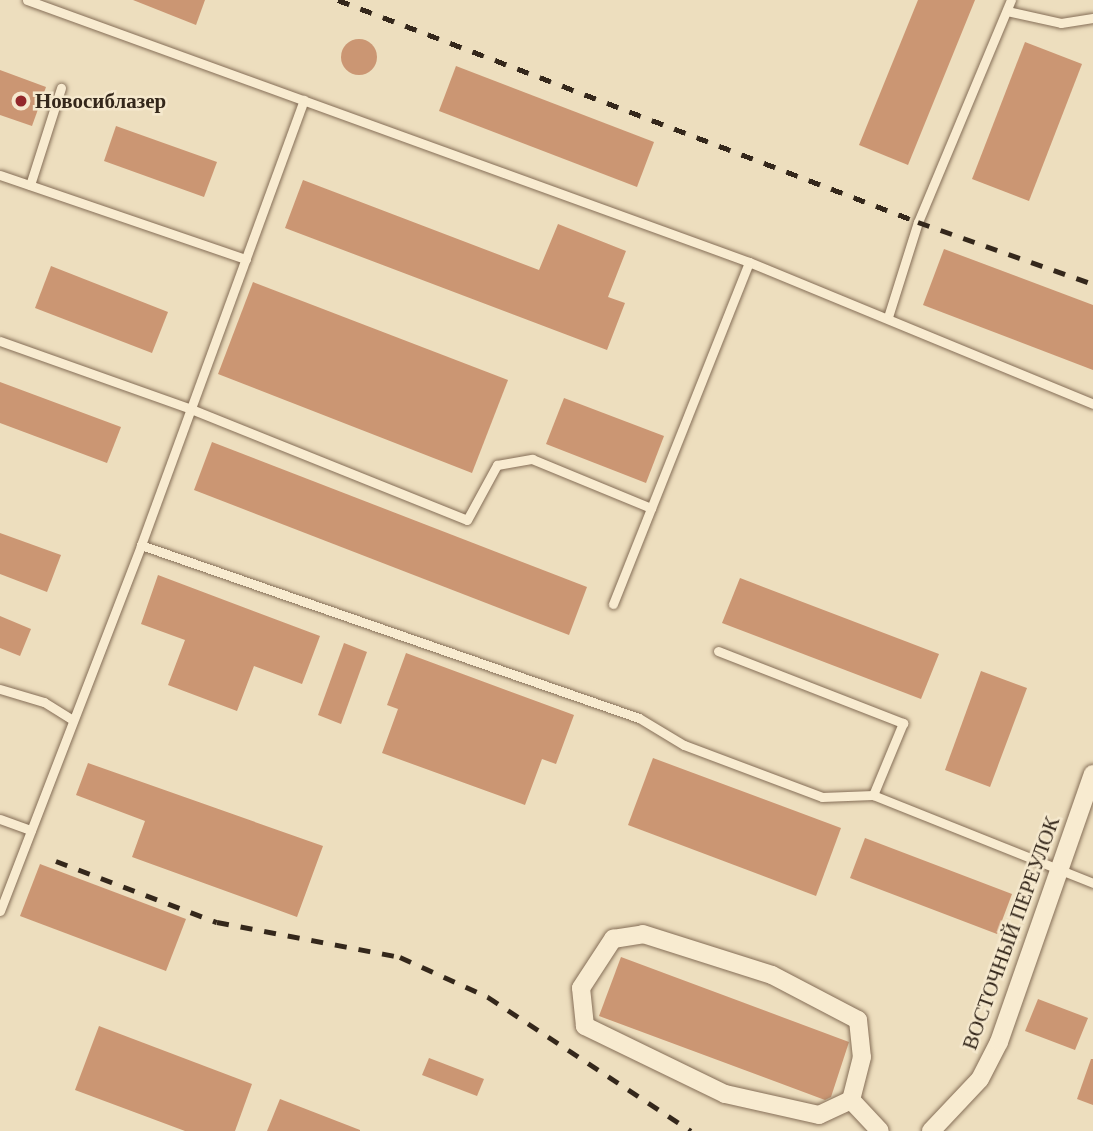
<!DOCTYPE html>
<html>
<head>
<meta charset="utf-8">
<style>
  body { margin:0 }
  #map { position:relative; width:1093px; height:1131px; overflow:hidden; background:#eddebe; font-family:Georgia,serif }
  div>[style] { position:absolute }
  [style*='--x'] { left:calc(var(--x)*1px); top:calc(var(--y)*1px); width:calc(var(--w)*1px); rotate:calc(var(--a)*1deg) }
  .building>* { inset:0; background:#cb9673 }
  .round { border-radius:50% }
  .roads { filter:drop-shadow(0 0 2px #856e57) drop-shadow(0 0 2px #856e57) }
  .lane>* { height:9px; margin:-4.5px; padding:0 4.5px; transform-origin:4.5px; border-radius:4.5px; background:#f8ebd0 }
  .street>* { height:18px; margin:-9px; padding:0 9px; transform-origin:9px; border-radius:9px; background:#f8ebd0 }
  .rail>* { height:5px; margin-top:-2.5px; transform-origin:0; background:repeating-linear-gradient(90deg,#34271b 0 12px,transparent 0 24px) }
  .dots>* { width:19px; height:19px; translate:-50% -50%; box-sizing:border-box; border:4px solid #f5e8cd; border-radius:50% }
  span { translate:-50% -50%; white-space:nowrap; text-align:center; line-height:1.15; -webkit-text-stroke:5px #f5e8cd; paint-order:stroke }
  .poi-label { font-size:21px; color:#34271b; font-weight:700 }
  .left { translate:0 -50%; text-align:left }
  .street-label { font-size:21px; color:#34271b }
</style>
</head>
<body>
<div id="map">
  <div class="building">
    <div style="clip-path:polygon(133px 0,205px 0,196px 25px)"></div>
    <div style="clip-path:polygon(918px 0,975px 0,908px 165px,859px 145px)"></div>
    <div class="round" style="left:341px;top:39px;width:36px;height:36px"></div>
    <div style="clip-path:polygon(1025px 42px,1082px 64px,1029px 201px,972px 179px)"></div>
    <div style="clip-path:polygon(456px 66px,654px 142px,637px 187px,439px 111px)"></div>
    <div style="clip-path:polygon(0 70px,46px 87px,32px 126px,0 115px)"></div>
    <div style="clip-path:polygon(116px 126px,217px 162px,204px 197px,104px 161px)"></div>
    <div style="clip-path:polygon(303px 180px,539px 270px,558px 224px,626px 251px,608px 297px,625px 303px,607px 350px,285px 228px)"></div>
    <div style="clip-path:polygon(944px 249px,1093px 305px,1093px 370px,923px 305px)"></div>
    <div style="clip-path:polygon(51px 266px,168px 312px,152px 353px,35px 308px)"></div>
    <div style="clip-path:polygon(253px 282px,508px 380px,472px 473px,218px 374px)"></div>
    <div style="clip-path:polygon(0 382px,121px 427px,107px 463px,0 423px)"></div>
    <div style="clip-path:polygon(564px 398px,664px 436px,646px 483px,546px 444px)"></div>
    <div style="clip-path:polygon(212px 442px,587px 587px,569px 635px,194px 490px)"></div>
    <div style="clip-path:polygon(0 533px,61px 555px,47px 592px,0 574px)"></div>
    <div style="clip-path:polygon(158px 575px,320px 636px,302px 684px,254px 666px,237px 711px,168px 685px,185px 640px,141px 624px)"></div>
    <div style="clip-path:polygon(740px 578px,939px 654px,921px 699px,722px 623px)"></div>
    <div style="clip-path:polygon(0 616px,31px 629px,20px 656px,0 648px)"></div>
    <div style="clip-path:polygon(344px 643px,367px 652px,341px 724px,318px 715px)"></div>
    <div style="clip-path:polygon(406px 653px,574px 715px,556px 764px,542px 759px,525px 805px,382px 753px,398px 709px,387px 705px)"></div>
    <div style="clip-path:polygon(981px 671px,1027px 688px,990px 787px,945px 770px)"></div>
    <div style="clip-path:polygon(653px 758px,841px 828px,816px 896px,628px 825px)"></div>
    <div style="clip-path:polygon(88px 763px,323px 846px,297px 917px,132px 857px,145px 821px,76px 795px)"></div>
    <div style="clip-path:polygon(865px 838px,1012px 894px,997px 934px,850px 878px)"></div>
    <div style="clip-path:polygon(40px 864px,186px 919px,166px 971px,20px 916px)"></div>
    <div style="clip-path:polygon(621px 957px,849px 1042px,831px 1097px,825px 1100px,599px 1016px)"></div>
    <div style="clip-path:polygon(1038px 999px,1088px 1018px,1075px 1050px,1025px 1031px)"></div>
    <div style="clip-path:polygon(99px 1026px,252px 1084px,235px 1131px,185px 1131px,75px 1090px)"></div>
    <div style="clip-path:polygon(429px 1058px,484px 1079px,477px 1096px,422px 1075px)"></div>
    <div style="clip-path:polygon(1091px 1059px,1093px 1059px,1093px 1105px,1077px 1099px)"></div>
    <div style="clip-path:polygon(280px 1099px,360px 1130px,360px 1131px,267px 1131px)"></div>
  </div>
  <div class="roads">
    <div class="lane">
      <div style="--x:27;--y:0;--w:768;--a:19.94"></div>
      <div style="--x:749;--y:262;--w:372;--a:22.4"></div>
      <div style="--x:1007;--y:11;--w:55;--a:12.5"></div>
      <div style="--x:1061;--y:23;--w:32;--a:-9"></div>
      <div style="--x:0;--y:175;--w:260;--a:18.9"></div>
      <div style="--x:30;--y:185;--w:102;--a:-72.3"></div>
      <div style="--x:888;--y:317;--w:100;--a:-72.5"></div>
      <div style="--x:918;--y:222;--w:241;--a:-67.3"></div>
      <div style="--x:0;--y:341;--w:203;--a:19.6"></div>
      <div style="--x:191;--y:409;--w:297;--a:21.9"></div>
      <div style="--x:467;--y:520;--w:63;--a:-61.4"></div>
      <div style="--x:497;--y:465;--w:36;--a:-10"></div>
      <div style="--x:532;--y:459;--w:129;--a:22.4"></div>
      <div style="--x:141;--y:545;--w:527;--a:19.16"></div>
      <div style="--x:639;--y:718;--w:52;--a:31"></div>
      <div style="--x:684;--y:745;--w:147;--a:20.6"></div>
      <div style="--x:822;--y:797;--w:51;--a:-2.2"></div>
      <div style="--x:873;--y:795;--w:237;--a:21.8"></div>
      <div style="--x:613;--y:604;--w:368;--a:-68.3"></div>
      <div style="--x:718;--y:651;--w:199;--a:21.3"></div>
      <div style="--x:903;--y:723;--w:78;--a:112.6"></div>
      <div style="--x:0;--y:689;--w:46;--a:16.5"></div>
      <div style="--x:44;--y:702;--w:34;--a:32"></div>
      <div style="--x:0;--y:819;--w:33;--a:20"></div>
      <div style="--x:0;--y:911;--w:392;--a:-68.9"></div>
      <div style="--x:141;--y:545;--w:474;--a:-69.9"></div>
    </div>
    <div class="street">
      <div style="--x:643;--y:934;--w:135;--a:17.6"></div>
      <div style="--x:772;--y:975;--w:97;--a:27.6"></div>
      <div style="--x:858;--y:1020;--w:37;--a:84"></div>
      <div style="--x:862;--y:1057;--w:44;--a:104.3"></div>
      <div style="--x:851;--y:1100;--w:35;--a:155"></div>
      <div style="--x:819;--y:1115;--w:96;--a:-167.4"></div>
      <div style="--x:725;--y:1094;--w:156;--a:-154.1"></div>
      <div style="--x:585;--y:1026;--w:38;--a:-96"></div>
      <div style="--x:581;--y:988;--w:59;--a:-56.9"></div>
      <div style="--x:613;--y:939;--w:30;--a:-9"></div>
      <div style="--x:851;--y:1100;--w:42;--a:46.9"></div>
      <div style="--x:931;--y:1131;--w:71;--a:-46.7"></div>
      <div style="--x:980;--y:1079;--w:42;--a:-62.8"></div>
      <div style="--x:999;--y:1042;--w:284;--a:-70.7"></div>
    </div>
  </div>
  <div class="rail">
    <div style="--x:338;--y:0;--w:621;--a:20.94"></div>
    <div style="--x:918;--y:222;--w:186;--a:19.5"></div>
    <div style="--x:56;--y:861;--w:172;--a:20.8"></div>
    <div style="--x:217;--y:922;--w:186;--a:10.8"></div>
    <div style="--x:400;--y:957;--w:97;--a:24.4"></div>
    <div style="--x:488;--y:997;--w:243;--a:33.4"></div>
  </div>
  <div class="dots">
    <div style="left:21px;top:101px;background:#93282b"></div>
  </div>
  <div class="poi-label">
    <span class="left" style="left:35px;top:101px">Новосиблазер</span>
  </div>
  <div class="street-label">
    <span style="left:1011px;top:933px;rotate:-70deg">ВОСТОЧНЫЙ ПЕРЕУЛОК</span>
  </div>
</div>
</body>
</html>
